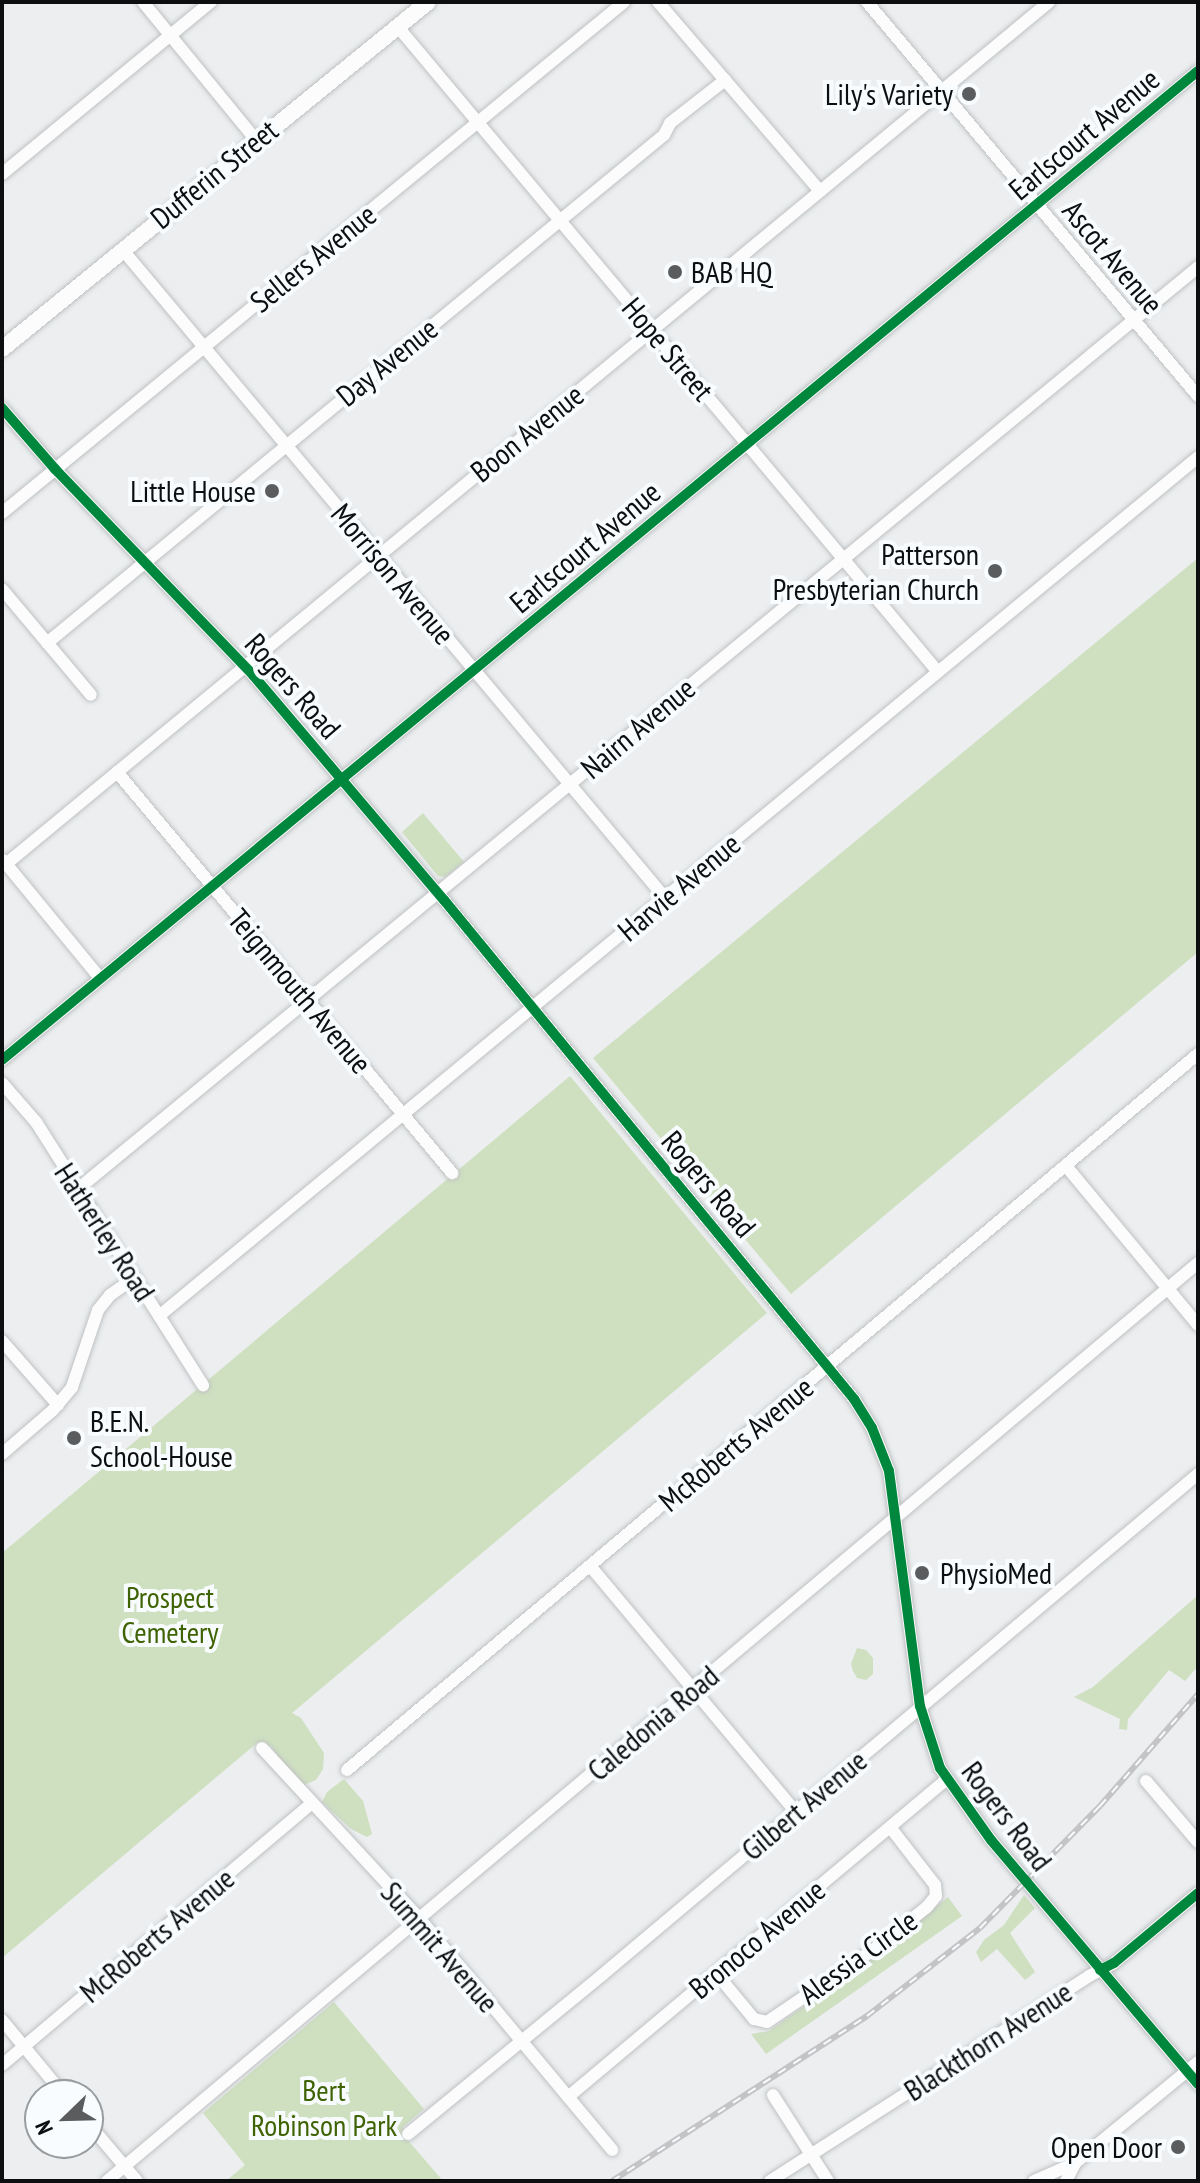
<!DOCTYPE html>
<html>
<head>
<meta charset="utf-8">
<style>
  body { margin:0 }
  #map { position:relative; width:1200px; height:2183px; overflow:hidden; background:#eceef0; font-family:"PT Sans Narrow",sans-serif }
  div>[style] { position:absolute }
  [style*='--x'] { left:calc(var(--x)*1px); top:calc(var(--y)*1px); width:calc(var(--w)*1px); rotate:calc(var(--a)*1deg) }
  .green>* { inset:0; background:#cfe0c1 }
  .roads { filter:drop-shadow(0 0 2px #bfc1c2) drop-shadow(0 0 2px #bfc1c2) }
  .minor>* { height:12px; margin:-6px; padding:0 6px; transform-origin:6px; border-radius:6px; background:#fcfcfd }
  .major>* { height:16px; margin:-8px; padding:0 8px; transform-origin:8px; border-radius:8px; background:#fcfcfd }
  .rail>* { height:6px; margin-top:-3px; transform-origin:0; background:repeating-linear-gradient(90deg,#f8fcff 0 9px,#c4c4c6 0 18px); box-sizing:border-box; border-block:2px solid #c4c4c6 }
  .cycleway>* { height:10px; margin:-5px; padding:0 5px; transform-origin:5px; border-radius:5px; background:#00873e }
  .dots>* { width:22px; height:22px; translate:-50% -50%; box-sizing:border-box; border:4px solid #f8fcff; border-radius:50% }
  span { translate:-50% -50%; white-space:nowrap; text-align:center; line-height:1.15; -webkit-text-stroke:8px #f8fcff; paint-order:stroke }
  .poi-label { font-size:30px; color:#0d0e0f }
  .right { translate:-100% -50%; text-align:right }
  .left { translate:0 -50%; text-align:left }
  .street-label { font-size:30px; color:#0d0e0f }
  .park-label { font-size:30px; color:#3f6302 }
  .frame { position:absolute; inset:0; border:4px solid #0d0e0f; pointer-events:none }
  .north { position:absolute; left:24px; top:2079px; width:80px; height:80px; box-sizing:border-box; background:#f8fcff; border:2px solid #9a9d9f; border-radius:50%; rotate:247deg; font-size:22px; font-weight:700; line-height:32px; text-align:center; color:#0d0e0f }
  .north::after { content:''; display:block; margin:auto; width:28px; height:36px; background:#5b5c5e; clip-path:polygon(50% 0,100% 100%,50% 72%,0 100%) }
</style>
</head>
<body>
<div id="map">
  <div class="green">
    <div style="clip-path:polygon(1198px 558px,1198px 952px,791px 1294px,593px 1058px)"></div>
    <div style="clip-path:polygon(423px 813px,464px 862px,445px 877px,438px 876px,402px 832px)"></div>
    <div style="clip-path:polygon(570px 1076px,767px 1313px,292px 1713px,301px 1718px,324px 1753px,323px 1769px,316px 1780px,304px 1785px,296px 1782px,271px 1746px,258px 1742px,2px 1958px,2px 1553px)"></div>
    <div style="clip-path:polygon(1198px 1595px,1198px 1666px,1185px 1681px,1169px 1670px,1128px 1719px,1127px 1730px,1119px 1729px,1120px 1719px,1074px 1697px,1093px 1687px)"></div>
    <div style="clip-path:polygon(857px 1648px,866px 1650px,873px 1658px,873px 1674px,866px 1680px,857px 1678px,853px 1671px,851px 1664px)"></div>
    <div style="clip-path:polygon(344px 1779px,363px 1801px,372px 1834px,367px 1837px,351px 1829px,322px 1802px,327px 1792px)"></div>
    <div style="clip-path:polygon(1024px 1895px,1035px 1908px,1010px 1933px,1035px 1972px,1025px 1980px,997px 1949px,981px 1962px,976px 1952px,984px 1940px,1004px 1925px)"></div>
    <div style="clip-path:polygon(948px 1897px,962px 1916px,766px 2054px,751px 2034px,769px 2031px,887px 1947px)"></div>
    <div style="clip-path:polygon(334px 2002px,424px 2109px,403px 2127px,406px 2138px,443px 2181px,226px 2181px,245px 2165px,203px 2113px)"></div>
  </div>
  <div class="roads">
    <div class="minor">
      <div style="--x:143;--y:2;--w:178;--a:50.7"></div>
      <div style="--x:658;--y:2;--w:249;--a:49.4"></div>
      <div style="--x:867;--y:2;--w:515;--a:49.97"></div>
      <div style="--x:398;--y:27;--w:841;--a:50.06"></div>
      <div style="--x:2;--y:174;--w:271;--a:-39.5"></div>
      <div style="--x:122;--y:249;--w:846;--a:50.08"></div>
      <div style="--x:2;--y:408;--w:81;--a:49"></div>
      <div style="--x:55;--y:469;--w:286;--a:46.1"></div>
      <div style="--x:253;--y:675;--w:295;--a:49.7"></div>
      <div style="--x:444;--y:900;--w:646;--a:50.59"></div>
      <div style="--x:854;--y:1399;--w:34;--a:58"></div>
      <div style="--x:872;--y:1428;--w:46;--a:68.4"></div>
      <div style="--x:889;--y:1471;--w:237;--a:82.5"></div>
      <div style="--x:920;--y:1706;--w:65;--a:72.1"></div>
      <div style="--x:940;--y:1768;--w:88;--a:54.7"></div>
      <div style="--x:991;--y:1840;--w:320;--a:49.7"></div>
      <div style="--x:2;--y:513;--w:805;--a:-39.4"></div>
      <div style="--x:2;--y:589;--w:138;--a:50"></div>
      <div style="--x:47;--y:643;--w:799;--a:-39.47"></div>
      <div style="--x:664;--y:135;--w:13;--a:-63"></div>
      <div style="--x:670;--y:123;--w:70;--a:-38"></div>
      <div style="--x:117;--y:772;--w:523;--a:50.12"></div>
      <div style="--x:3;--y:860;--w:153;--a:50.6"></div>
      <div style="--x:6;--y:864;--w:1353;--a:-39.57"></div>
      <div style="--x:2;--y:1060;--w:1552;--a:-39.59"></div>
      <div style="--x:2;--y:1083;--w:52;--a:48.9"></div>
      <div style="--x:36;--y:1122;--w:312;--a:57.6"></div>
      <div style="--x:1066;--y:1166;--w:207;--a:50.3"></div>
      <div style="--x:78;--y:1189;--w:1451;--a:-39.46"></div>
      <div style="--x:159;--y:1316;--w:1348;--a:-39.58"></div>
      <div style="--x:2;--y:1341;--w:85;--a:48.8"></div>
      <div style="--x:2;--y:1454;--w:67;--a:-40.8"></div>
      <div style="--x:53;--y:1410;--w:30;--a:-50"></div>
      <div style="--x:72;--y:1387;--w:81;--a:-71.3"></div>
      <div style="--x:98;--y:1310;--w:19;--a:-51"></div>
      <div style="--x:110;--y:1295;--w:29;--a:-35"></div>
      <div style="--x:591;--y:1567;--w:318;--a:50.1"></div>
      <div style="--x:262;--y:1748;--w:231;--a:47.3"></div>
      <div style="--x:419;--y:1918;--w:302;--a:50.2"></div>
      <div style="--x:347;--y:1770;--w:1112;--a:-40.08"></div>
      <div style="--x:1146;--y:1781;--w:80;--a:49.6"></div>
      <div style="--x:716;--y:1973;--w:60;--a:50.4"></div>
      <div style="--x:754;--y:2019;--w:13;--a:13"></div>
      <div style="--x:767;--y:2022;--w:127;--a:-34.1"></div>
      <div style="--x:872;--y:1951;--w:70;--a:-38.7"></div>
      <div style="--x:927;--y:1907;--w:14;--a:-51"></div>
      <div style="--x:936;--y:1896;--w:11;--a:-95"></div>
      <div style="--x:935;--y:1885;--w:73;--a:-127.8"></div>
      <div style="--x:2;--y:2020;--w:97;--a:50.4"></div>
      <div style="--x:2;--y:2065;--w:404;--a:-40.2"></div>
      <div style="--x:773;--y:2095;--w:102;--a:57.4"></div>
      <div style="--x:568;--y:2097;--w:493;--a:-40"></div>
      <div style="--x:88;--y:2123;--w:76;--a:49.8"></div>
      <div style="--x:408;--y:2134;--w:251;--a:-39.3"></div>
      <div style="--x:602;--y:1975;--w:779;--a:-40.05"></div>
      <div style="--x:107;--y:2181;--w:1426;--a:-40.08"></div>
      <div style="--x:770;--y:2181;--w:379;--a:-32.7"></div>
      <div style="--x:1089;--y:1976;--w:28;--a:-27"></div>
      <div style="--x:1114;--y:1963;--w:109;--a:-39.8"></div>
      <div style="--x:1034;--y:2181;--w:45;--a:-23.7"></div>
      <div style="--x:1066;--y:2181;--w:20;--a:-63"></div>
      <div style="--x:1075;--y:2163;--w:159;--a:-39.4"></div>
    </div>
    <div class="major">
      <div style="--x:2;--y:349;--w:549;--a:-39.16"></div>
    </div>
  </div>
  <div class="rail">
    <div style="--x:612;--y:2181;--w:304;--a:-32.9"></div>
    <div style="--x:867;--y:2016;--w:143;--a:-37.9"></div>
    <div style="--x:980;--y:1928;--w:171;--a:-45.5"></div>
    <div style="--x:1100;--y:1806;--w:149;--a:-48.8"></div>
  </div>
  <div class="cycleway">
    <div style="--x:2;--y:408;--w:81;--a:49"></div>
    <div style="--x:55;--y:469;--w:286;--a:46.1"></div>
    <div style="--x:253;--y:675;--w:295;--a:49.7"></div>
    <div style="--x:444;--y:900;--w:646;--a:50.59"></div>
    <div style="--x:854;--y:1399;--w:34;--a:58"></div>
    <div style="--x:872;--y:1428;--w:46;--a:68.4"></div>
    <div style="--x:889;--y:1471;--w:237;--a:82.5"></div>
    <div style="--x:920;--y:1706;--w:65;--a:72.1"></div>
    <div style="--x:940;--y:1768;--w:88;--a:54.7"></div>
    <div style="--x:991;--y:1840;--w:320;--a:49.7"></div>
    <div style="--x:2;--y:1060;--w:1552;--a:-39.59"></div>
    <div style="--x:1100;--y:1970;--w:16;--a:-27"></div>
    <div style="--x:1114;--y:1963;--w:109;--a:-39.8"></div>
  </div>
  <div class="dots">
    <div style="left:969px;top:94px;background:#5b5c5e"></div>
    <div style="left:675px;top:272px;background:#5b5c5e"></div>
    <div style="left:272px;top:491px;background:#5b5c5e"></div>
    <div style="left:995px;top:571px;background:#5b5c5e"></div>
    <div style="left:74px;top:1438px;background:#5b5c5e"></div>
    <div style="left:922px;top:1573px;background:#5b5c5e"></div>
    <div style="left:1178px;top:2147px;background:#5b5c5e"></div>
  </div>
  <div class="poi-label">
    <span class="right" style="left:953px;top:94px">Lily's Variety</span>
    <span class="left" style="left:691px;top:272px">BAB HQ</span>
    <span class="right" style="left:256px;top:491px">Little House</span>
    <span class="right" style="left:979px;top:571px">Patterson<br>Presbyterian Church</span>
    <span class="left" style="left:90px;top:1438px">B.E.N.<br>School-House</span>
    <span class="left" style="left:940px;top:1573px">PhysioMed</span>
    <span class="right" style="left:1162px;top:2147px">Open Door</span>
  </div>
  <div class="street-label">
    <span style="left:1084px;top:134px;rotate:-40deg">Earlscourt Avenue</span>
    <span style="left:214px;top:174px;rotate:-39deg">Dufferin Street</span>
    <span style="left:1113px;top:257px;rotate:50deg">Ascot Avenue</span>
    <span style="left:313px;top:258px;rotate:-39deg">Sellers Avenue</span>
    <span style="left:668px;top:349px;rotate:50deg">Hope Street</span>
    <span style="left:387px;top:362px;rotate:-39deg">Day Avenue</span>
    <span style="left:527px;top:433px;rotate:-39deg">Boon Avenue</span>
    <span style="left:585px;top:547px;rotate:-40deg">Earlscourt Avenue</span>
    <span style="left:393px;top:574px;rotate:50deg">Morrison Avenue</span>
    <span style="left:293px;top:686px;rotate:49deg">Rogers Road</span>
    <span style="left:638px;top:728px;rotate:-40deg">Nairn Avenue</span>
    <span style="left:679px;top:887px;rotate:-40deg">Harvie Avenue</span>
    <span style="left:300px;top:991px;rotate:50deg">Teignmouth Avenue</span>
    <span style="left:709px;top:1184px;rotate:50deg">Rogers Road</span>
    <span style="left:105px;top:1232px;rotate:57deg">Hatherley Road</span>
    <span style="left:736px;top:1444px;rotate:-40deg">McRoberts Avenue</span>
    <span style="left:653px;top:1723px;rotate:-40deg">Caledonia Road</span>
    <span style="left:804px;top:1805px;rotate:-40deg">Gilbert Avenue</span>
    <span style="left:1007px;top:1816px;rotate:53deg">Rogers Road</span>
    <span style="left:157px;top:1935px;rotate:-40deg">McRoberts Avenue</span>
    <span style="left:757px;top:1939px;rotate:-40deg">Bronoco Avenue</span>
    <span style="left:440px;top:1947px;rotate:49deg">Summit Avenue</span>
    <span style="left:858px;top:1957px;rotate:-36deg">Alessia Circle</span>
    <span style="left:988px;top:2041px;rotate:-33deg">Blackthorn Avenue</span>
  </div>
  <div class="park-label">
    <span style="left:170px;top:1614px">Prospect<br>Cemetery</span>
    <span style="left:324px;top:2107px">Bert<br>Robinson Park</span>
  </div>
  <div class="frame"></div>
  <div class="north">N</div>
</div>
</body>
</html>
